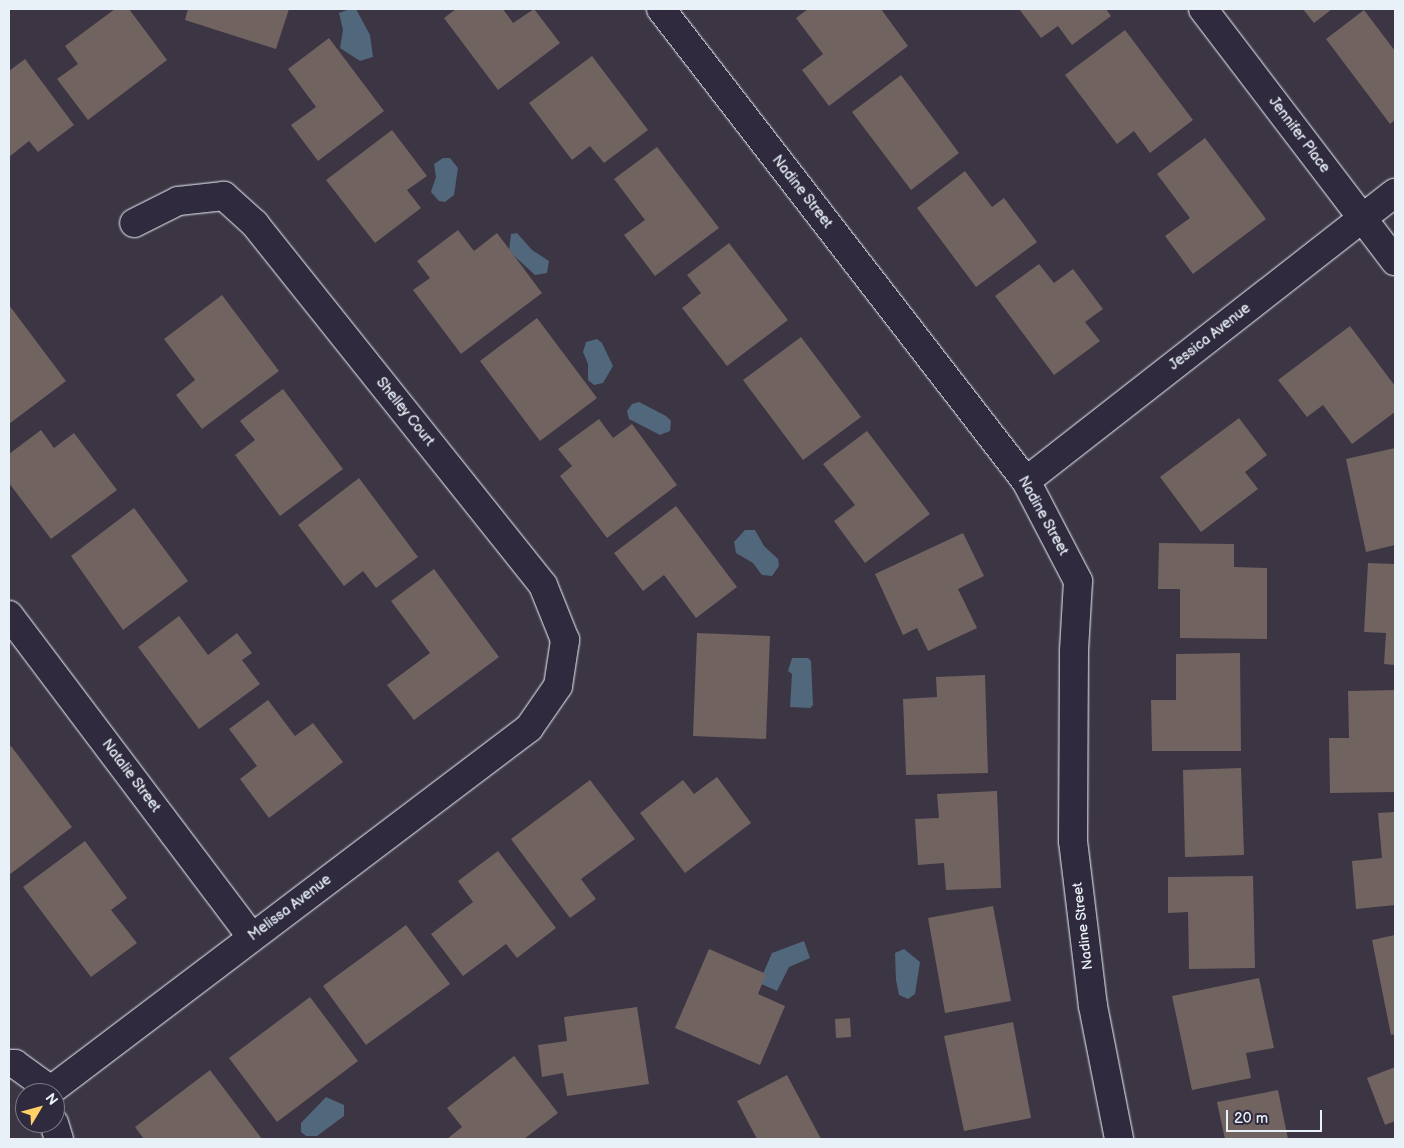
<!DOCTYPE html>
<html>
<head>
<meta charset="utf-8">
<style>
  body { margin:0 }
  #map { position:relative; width:1404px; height:1148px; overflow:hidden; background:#3c3544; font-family:"Balsamiq Sans",sans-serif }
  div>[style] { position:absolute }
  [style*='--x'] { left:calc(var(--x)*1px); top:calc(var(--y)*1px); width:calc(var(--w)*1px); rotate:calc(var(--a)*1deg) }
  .water>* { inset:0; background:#51677c }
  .building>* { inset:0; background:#71635f }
  .roads { filter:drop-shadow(0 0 1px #e8f1f8) drop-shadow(0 0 1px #e8f1f8) }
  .minor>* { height:28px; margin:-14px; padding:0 14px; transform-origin:14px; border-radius:14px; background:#2f2a3d }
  span { translate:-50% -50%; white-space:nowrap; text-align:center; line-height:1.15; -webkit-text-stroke:4.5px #2f2a3d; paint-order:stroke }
  .street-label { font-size:14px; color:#e8f1f8 }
  .frame { position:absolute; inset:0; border:10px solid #e8f1f8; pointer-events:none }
  .north { position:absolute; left:15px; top:1083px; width:50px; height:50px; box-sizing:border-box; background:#2f2a3d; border:1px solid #797a88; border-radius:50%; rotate:53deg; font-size:14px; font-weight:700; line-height:20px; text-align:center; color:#e8f1f8 }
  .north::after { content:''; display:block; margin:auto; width:18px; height:22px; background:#ffd166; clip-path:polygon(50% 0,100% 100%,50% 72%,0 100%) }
  .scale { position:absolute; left:1226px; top:1110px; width:96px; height:22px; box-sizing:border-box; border:2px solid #e8f1f8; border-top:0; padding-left:6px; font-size:15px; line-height:18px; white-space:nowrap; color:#e8f1f8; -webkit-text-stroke:4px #2f2a3d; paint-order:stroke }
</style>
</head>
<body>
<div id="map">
  <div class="water">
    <div style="clip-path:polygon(350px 9px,356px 9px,370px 35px,373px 57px,360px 61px,340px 48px,343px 30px,339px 13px)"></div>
    <div style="clip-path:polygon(443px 158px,450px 158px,458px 168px,454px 195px,445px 202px,439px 201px,431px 192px,436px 177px,434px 164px)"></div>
    <div style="clip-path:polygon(517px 233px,532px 250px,549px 261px,547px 273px,535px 275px,509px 251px,511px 234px)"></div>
    <div style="clip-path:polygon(597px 339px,602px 343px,613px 366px,603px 383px,594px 385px,588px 380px,588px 364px,583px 352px,586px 342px)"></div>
    <div style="clip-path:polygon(639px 402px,666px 416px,671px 421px,670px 431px,660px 435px,629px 419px,627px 411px,632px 404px)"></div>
    <div style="clip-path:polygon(745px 530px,755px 530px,764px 546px,778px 559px,779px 566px,772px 576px,762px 575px,753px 563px,736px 553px,734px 542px)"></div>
    <div style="clip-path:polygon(792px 658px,808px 658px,811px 661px,813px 705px,810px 708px,790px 707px,792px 674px,788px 671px)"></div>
    <div style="clip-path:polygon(804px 941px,810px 958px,789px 967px,777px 991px,759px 983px,772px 953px)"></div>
    <div style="clip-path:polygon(904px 949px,920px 962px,915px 994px,908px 999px,899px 995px,896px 980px,895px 953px)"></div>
    <div style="clip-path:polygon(326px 1097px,344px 1105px,344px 1116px,317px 1136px,306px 1136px,301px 1132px,301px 1123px)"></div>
  </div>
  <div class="building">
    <div style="clip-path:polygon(115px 9px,129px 9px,167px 60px,88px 120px,57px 79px,78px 64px,65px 46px)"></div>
    <div style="clip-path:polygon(188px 9px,289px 9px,276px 49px,185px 20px)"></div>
    <div style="clip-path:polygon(456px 9px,503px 9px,513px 23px,534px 9px,560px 43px,498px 90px,444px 18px)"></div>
    <div style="clip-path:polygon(808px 9px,881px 9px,908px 46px,829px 106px,802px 70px,823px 54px,796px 18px)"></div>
    <div style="clip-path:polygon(1019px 9px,1106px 9px,1111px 16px,1072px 45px,1058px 26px,1041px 38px)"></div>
    <div style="clip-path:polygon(1303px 9px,1332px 9px,1314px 23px)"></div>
    <div style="clip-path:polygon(1364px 10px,1395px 51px,1395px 120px,1390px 124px,1326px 39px)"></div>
    <div style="clip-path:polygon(1125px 30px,1193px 120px,1150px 153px,1134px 131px,1117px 144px,1065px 75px)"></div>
    <div style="clip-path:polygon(329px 38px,384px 111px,318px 161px,291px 125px,316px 107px,288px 69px)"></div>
    <div style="clip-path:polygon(592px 56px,648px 130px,604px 163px,590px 146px,572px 160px,529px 103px)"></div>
    <div style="clip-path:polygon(25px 59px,74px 125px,38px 152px,29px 141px,9px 157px,9px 71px)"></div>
    <div style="clip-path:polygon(901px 75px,959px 153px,911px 190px,852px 112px)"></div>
    <div style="clip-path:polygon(392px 130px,427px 176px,407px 190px,421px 208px,375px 243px,326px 180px)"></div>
    <div style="clip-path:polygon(1205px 138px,1266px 219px,1193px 274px,1165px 236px,1190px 218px,1157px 174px)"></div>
    <div style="clip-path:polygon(657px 147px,719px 228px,655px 276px,624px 235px,645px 220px,614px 179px)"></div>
    <div style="clip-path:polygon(965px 171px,992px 207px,1004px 198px,1037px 242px,976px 287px,917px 208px)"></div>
    <div style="clip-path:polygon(458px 230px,474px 251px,497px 233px,542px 293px,461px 354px,413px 290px,430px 278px,417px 261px)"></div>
    <div style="clip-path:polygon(729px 243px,788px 320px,727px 366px,682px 308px,701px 293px,687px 275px)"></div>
    <div style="clip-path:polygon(1039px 264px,1054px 283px,1073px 269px,1103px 309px,1085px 322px,1100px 341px,1054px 375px,995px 296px)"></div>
    <div style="clip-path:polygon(222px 295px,279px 371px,202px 429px,176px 395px,195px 380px,164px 339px)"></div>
    <div style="clip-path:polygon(9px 305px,66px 381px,9px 424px)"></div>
    <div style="clip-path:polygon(537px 318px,597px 398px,540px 441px,480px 361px)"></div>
    <div style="clip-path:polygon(1350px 326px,1395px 386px,1395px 412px,1352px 444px,1323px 405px,1307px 417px,1278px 380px)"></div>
    <div style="clip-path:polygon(801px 337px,861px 417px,803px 460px,743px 380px)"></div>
    <div style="clip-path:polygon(283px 389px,343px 469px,280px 516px,235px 455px,255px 440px,240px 421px)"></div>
    <div style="clip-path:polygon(1239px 418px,1267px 455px,1245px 472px,1258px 489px,1201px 532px,1160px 477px)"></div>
    <div style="clip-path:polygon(599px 419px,613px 438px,632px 424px,677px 485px,607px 538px,560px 476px,572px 466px,558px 449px)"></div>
    <div style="clip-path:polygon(41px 430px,54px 448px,74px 433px,117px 490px,51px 539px,9px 483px,9px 454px)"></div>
    <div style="clip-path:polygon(867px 431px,930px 514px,865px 563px,834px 521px,855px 505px,823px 464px)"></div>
    <div style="clip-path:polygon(1395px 448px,1395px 545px,1366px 552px,1346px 459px)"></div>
    <div style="clip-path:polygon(359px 478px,418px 557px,376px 588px,363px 571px,344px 586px,298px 525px)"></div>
    <div style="clip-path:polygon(676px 506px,737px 587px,696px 618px,664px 575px,643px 591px,614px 553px)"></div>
    <div style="clip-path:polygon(134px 508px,188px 581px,123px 630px,71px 556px)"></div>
    <div style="clip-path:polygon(963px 533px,984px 576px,958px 589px,977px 628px,928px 651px,917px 628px,903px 635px,875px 574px)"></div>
    <div style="clip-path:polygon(1159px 543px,1234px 544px,1234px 567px,1267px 568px,1267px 639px,1180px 638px,1180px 589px,1158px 589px)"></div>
    <div style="clip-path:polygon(1368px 563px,1395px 564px,1395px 665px,1384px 664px,1386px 633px,1364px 632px)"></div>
    <div style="clip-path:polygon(434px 569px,499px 657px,414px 720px,387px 685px,430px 653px,391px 601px)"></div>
    <div style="clip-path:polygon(179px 616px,208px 655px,237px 633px,252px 653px,242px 660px,260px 684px,199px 729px,138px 647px)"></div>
    <div style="clip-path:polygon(697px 633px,770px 636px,766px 739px,693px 736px)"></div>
    <div style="clip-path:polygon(1240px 653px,1241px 751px,1152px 751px,1151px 700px,1176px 700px,1176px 654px)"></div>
    <div style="clip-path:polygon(985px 675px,988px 773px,906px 775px,903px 699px,937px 697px,936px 677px)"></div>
    <div style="clip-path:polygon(1395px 690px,1395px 792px,1330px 793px,1329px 738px,1349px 738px,1348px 691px)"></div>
    <div style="clip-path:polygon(268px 700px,295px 736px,313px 723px,343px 762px,269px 818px,240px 779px,257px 766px,229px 729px)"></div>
    <div style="clip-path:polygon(11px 746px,72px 827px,9px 875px,9px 747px)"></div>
    <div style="clip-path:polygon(1241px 768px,1244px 855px,1185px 857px,1183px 770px)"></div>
    <div style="clip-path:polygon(717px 777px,751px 823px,685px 873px,640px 813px,683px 780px,694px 794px)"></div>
    <div style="clip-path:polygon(590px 780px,635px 839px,581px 879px,596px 899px,570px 918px,511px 839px)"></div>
    <div style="clip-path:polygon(997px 791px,1001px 888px,946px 890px,944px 863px,918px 865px,915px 819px,939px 818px,937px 794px)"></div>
    <div style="clip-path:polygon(1395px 812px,1395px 905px,1356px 909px,1352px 861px,1382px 858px,1378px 813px)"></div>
    <div style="clip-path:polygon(85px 841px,127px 898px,111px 910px,137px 943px,91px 977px,23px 887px)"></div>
    <div style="clip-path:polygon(498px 851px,556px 928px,517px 958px,506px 944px,463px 976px,431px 934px,473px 902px,458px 881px)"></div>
    <div style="clip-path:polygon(1253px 876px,1255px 968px,1189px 969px,1188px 912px,1168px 913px,1168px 877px)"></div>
    <div style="clip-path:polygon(993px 906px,1011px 1001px,945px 1013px,928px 918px)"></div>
    <div style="clip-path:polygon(406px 925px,450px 984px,366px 1045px,323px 986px)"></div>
    <div style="clip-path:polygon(1395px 935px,1395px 1034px,1391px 1035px,1372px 940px)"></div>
    <div style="clip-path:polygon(709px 949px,766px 974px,758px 994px,785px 1006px,760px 1065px,675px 1028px)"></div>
    <div style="clip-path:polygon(1259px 978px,1274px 1048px,1246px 1053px,1251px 1078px,1192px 1090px,1172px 996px)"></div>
    <div style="clip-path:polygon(310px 997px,358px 1061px,277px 1122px,229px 1058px)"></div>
    <div style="clip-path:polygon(637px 1007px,649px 1084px,567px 1096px,563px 1073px,542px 1077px,538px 1045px,567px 1041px,564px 1017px)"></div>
    <div style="clip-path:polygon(850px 1018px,851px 1037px,836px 1038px,835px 1019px)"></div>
    <div style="clip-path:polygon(1013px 1022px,1031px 1118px,964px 1131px,944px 1036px)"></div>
    <div style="clip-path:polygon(514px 1056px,558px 1113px,524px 1139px,447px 1139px,462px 1127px,447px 1108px)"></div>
    <div style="clip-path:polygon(1395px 1067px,1395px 1121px,1385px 1125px,1367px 1078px)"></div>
    <div style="clip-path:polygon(210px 1070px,262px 1139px,144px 1139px,135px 1127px)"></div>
    <div style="clip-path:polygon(787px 1075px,821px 1139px,757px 1139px,737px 1101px)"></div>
    <div style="clip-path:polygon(1278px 1090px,1288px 1139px,1225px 1139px,1217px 1102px)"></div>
  </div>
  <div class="roads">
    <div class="minor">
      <div style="--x:661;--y:9;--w:597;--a:52.29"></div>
      <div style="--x:1026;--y:481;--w:113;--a:62.5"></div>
      <div style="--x:1078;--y:581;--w:70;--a:93.3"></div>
      <div style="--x:1074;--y:651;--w:190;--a:90.3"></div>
      <div style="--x:1073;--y:841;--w:166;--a:83.1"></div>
      <div style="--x:1093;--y:1006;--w:136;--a:78.9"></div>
      <div style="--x:1203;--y:9;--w:317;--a:52.7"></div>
      <div style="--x:1026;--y:481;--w:468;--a:-38"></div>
      <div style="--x:9;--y:615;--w:403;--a:53"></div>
      <div style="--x:9;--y:1064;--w:6;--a:0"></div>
      <div style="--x:15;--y:1064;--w:44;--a:35.8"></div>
      <div style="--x:51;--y:1090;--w:600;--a:-37.14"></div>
      <div style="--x:529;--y:728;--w:51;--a:-55.4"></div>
      <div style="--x:558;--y:686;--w:47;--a:-81.3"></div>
      <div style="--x:565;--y:640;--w:59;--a:-111.8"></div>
      <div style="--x:543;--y:585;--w:462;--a:-128.6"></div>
      <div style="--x:255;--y:224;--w:42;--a:-137.9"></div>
      <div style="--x:224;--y:196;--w:46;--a:173.8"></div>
      <div style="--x:178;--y:201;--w:49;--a:153.4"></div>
      <div style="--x:54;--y:1123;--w:17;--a:73"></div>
    </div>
  </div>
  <div class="street-label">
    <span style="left:1299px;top:135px;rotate:53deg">Jennifer Place</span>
    <span style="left:802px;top:192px;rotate:52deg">Nadine Street</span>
    <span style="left:1210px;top:337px;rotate:-38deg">Jessica Avenue</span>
    <span style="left:405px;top:412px;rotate:51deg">Shelley Court</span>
    <span style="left:1043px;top:516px;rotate:61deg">Nadine Street</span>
    <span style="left:131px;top:776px;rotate:53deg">Natalie Street</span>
    <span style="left:290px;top:908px;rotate:-37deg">Melissa Avenue</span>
    <span style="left:1083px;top:926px;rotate:-97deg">Nadine Street</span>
  </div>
  <div class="frame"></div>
  <div class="north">N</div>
  <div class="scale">20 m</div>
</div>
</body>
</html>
